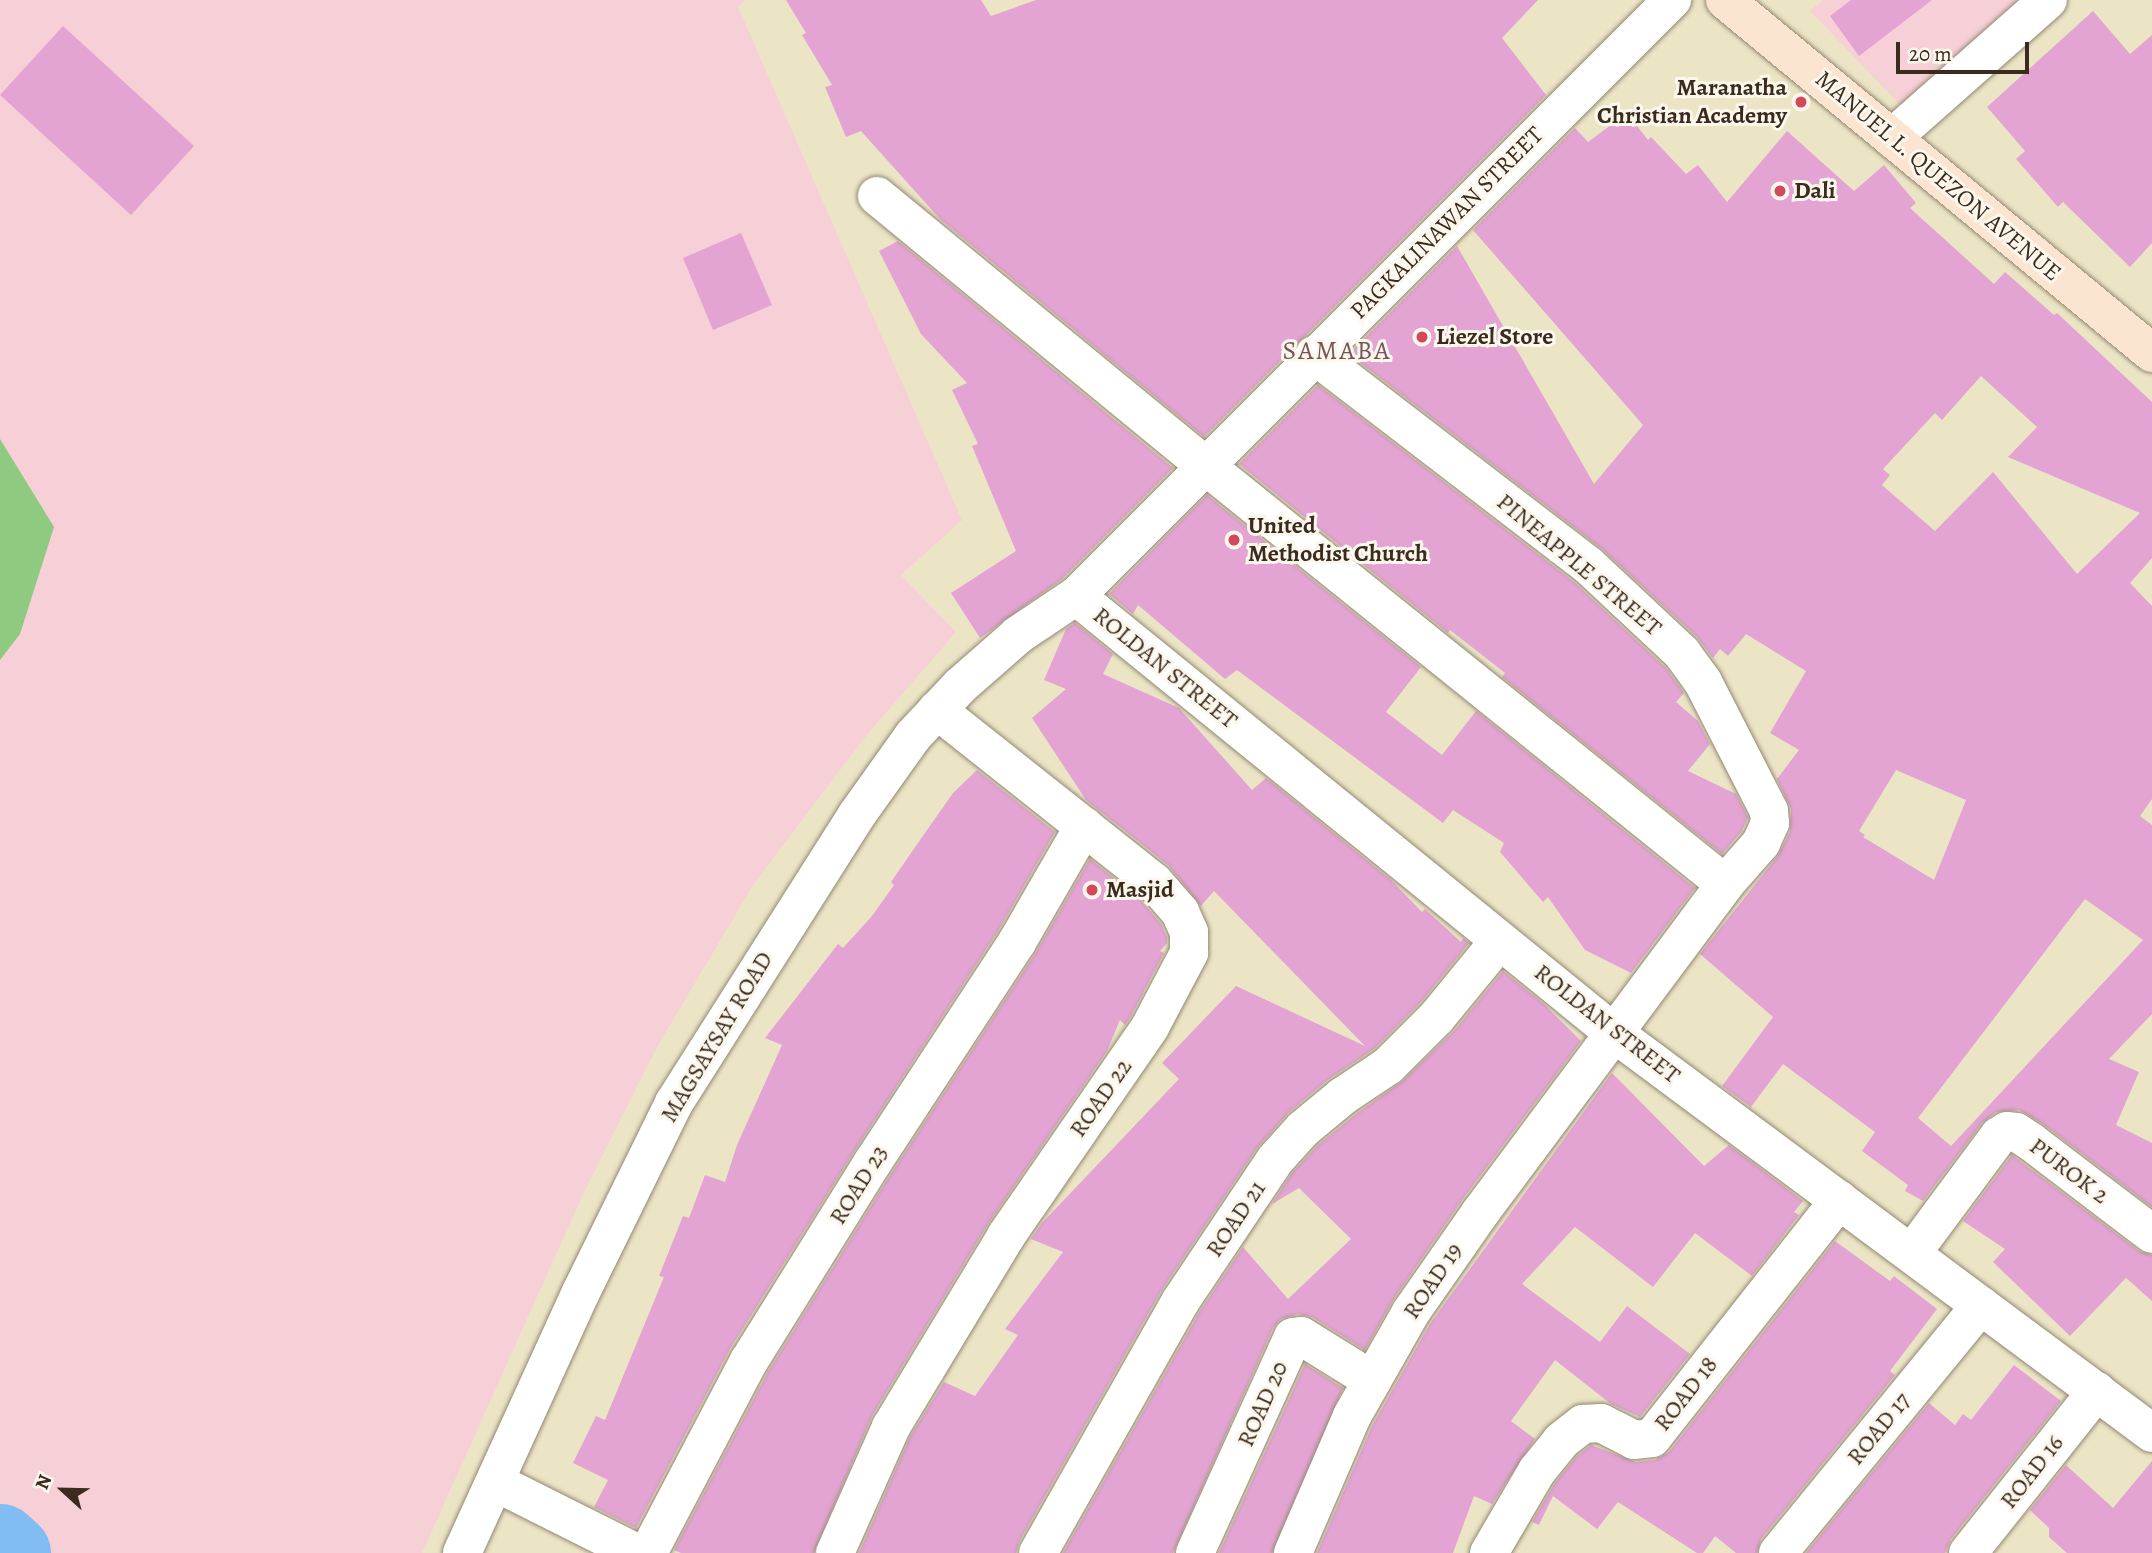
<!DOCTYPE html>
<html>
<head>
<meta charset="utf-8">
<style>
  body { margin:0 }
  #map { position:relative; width:2152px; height:1553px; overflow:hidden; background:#ebe5c6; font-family:Alegreya,serif }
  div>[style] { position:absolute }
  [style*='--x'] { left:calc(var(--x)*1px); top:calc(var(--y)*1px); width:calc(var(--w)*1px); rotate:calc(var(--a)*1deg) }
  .built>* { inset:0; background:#f6cfd7 }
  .green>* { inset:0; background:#8eca7f }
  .river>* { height:79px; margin:-39.5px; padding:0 39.5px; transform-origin:39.5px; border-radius:39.5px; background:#81bcf3 }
  .building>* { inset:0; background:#e3a4d3 }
  .roads { filter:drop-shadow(0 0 2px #938872) drop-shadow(0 0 2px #938872) }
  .minor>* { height:38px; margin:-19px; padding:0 19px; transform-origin:19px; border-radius:19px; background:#fff }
  .tertiary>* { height:38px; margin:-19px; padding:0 19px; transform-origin:19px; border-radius:19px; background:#fff }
  .secondary>* { height:38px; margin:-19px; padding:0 19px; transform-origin:19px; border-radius:19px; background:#fce5d0 }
  .dots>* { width:19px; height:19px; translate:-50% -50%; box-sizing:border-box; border:4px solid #fbf7ec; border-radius:50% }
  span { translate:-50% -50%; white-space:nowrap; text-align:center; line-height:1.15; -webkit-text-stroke:6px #fbf7ec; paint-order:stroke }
  .poi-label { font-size:24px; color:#3b2a1e; font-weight:700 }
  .right { translate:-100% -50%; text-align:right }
  .left { translate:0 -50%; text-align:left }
  .street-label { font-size:24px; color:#3b2a1e }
  .neighbourhood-label { font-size:26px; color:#76555d; letter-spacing:2px }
  .north { position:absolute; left:28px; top:1455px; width:70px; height:70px; -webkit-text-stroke:5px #fbf7ec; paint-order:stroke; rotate:292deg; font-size:19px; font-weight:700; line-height:28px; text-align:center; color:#3b2a1e }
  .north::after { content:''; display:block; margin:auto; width:24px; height:32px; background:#3b2a1e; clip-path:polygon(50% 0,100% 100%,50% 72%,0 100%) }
  .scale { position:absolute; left:1896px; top:42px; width:133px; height:32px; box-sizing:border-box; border:4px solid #3b2a1e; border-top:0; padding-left:9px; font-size:21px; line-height:24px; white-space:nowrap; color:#3b2a1e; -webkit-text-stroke:5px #fbf7ec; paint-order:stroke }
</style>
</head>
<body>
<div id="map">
  <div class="built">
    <div style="clip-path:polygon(0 0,745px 0,738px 7px,962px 520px,901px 575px,956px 632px,865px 737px,753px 885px,657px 1047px,584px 1192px,422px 1553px,0 1553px)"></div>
    <div style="clip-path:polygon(1823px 0,2039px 0,1910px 115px,1810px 11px)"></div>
  </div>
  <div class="green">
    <div style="clip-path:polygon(0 439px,54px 527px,20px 634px,0 660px)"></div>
  </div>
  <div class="river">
    <div style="--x:0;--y:1543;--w:15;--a:42"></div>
  </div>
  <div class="building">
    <div style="clip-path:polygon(786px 0,981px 0,991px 16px,1036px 0,1538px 0,1502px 38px,1546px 95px,1204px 437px,940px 219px,861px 131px,846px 137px,825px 87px,832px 85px,802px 35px,806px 33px)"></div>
    <div style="clip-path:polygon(1851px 0,1932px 0,1859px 56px,1830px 16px)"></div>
    <div style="clip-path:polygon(2093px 11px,2130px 54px,2152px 35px,2152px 243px,2130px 267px,2063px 202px,2058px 207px,2016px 159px,2025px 151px,1987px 107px)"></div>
    <div style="clip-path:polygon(63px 26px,194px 146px,131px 215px,0 95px)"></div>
    <div style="clip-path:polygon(evenodd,1627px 113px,1648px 140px,1651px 137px,1686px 174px,1698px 165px,1727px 202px,1787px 131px,1854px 191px,1884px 165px,1916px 203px,1910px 208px,1994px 284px,2005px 272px,2054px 315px,2057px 313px,2152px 402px,2152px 558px,2130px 583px,2152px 606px,2152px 799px,2140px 816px,2152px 825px,2152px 1014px,2109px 1059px,2139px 1072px,2116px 1125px,2152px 1143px,2152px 1207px,2043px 1124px,2019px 1110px,1996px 1112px,1982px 1123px,1923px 1201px,1905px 1191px,1908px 1185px,1862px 1151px,1875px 1132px,1783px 1064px,1751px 1107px,1722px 1086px,1773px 1017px,1700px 954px,1777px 857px,1790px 832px,1791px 809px,1777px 779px,1799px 750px,1770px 733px,1806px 671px,1746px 634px,1728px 656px,1720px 649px,1713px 658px,1697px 637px,1601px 548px,1349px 354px,1457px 246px,1594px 484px,1643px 425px,1473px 230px,1575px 128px,1588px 142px,1627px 113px,1981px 376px,2037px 427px,2008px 457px,2140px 513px,2077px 574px,1993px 472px,1935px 531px,1882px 485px,1890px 475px,1883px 469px,1935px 413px,1942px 420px,1981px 376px,1627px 113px,1896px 770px,1966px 800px,1934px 880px,1863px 837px,1865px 835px,1859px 831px,1896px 770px,1627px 113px,2085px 899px,2143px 940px,1951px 1146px,1918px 1118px,2085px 899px)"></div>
    <div style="clip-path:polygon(741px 233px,772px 305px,713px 330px,683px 258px)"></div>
    <div style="clip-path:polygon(898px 241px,1173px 468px,1062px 579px,980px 638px,951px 593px,1016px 551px,972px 446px,978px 444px,952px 390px,967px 383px,921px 334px,879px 251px)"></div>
    <div style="clip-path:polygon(1318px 385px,1574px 582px,1666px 668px,1684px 693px,1676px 702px,1698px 721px,1710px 744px,1688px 771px,1736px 794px,1748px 817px,1742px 831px,1722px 854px,1502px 677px,1505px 673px,1450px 630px,1448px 633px,1239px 464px)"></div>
    <div style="clip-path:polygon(1207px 495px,1421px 667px,1386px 712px,1442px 755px,1476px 711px,1695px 888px,1631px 973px,1585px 950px,1548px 897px,1543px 902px,1500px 852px,1504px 843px,1453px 810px,1443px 823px,1237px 670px,1225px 679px,1138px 605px,1133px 614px,1109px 594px)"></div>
    <div style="clip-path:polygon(1075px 623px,1113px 654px,1103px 674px,1179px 708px,1252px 790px,1266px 778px,1391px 880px,1422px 912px,1425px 909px,1461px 942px,1463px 938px,1469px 943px,1421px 1002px,1374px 1049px,1329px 1079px,1289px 1112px,1257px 1148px,1161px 1291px,1019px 1542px,1016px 1553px,859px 1553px,910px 1437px,944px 1382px,975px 1396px,1018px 1335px,1005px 1329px,1063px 1252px,1031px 1239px,1042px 1223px,1179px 1079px,1162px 1063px,1236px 986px,1365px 1046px,1214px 891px,1201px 906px,1168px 865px,1086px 800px,1032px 718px,1066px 689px,1044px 680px,1066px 629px)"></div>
    <div style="clip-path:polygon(977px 770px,1055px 832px,998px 931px,855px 1150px,730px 1349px,636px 1528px,594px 1507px,608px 1480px,573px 1463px,596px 1416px,605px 1420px,664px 1277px,659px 1276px,683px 1216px,689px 1218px,705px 1175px,725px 1182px,737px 1145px,782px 1045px,765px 1038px,838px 944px,843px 948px,872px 916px,894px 885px,891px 882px,920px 840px,953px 793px)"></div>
    <div style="clip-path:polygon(1090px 859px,1139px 898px,1161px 924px,1167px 937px,1167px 943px,1160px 951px,1164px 953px,1131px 1016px,1125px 1025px,1120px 1020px,1107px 1051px,988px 1224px,872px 1416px,814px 1553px,681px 1553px,674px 1550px,768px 1372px,891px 1174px,1035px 954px)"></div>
    <div style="clip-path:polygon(1503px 971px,1544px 1004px,1581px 1041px,1462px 1200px,1393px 1300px,1365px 1350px,1312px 1317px,1298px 1314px,1281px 1319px,1273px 1328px,1173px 1553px,1063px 1553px,1199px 1313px,1243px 1247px,1288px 1299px,1351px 1239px,1299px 1188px,1272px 1204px,1292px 1173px,1318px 1145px,1356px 1114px,1403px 1081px,1454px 1031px)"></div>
    <div style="clip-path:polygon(1612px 1073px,1704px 1166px,1729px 1145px,1803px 1201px,1794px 1212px,1799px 1215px,1752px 1276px,1695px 1233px,1653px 1287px,1575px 1227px,1522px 1284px,1600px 1342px,1627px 1306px,1690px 1354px,1640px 1417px,1611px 1404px,1555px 1360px,1511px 1421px,1535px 1439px,1492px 1504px,1474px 1496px,1453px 1553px,1317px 1553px,1372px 1426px,1430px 1324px)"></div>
    <div style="clip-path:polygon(2012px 1155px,2139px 1251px,2152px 1255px,2152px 1301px,2126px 1278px,2070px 1336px,1993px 1262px,2005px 1249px,1963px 1221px)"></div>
    <div style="clip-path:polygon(1835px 1241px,1890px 1281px,1894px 1276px,1937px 1309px,1890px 1371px,1895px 1375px,1761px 1539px,1757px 1553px,1736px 1553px,1715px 1536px,1703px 1553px,1697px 1553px,1618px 1502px,1597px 1529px,1553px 1496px,1539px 1525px,1532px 1522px,1555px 1483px,1576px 1457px,1591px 1445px,1636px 1462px,1655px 1460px,1669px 1452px)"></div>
    <div style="clip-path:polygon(1305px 1364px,1343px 1388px,1272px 1553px,1219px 1553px)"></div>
    <div style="clip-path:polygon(2014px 1365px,2061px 1401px,1951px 1539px,1945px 1553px,1806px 1553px,1929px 1403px,1955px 1425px,1963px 1414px,1971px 1420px)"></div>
    <div style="clip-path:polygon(2152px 1461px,2152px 1553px,2067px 1553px,2049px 1537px,2049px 1528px,2030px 1510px,2066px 1465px,2113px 1508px)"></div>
  </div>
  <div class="roads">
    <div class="minor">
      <div style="--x:1892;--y:138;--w:208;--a:-41.5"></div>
      <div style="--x:877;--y:196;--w:427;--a:39.4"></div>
      <div style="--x:1207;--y:467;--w:665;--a:38.83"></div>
      <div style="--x:1076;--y:596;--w:693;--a:39.09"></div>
      <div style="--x:1614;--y:1033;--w:670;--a:36.63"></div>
      <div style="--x:1912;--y:1253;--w:146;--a:-53.4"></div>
      <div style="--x:1999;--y:1136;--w:9;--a:-32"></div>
      <div style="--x:2007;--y:1131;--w:9;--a:6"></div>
      <div style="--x:2016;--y:1132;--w:17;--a:33"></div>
      <div style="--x:2030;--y:1141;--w:153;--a:37.3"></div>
      <div style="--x:495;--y:1482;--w:159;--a:26.6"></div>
      <div style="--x:648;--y:1553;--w:217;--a:-62.3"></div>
      <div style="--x:749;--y:1361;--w:234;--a:-58.1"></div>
      <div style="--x:873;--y:1162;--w:263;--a:-56.8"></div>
      <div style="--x:1017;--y:942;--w:134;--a:-60"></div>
      <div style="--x:835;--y:1553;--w:138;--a:-66"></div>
      <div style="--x:891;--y:1427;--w:223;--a:-58.9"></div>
      <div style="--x:1006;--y:1236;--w:254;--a:-55.4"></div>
      <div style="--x:1150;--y:1027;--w:84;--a:-62.2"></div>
      <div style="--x:1189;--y:953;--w:21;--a:-90"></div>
      <div style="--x:1189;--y:932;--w:22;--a:-114"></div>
      <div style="--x:1180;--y:912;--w:40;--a:-131"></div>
      <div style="--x:1154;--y:882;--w:277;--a:-141.6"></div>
      <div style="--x:1038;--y:1553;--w:288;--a:-60.5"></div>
      <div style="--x:1180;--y:1302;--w:171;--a:-56.2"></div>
      <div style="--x:1275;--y:1160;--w:42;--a:-47.9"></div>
      <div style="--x:1303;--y:1129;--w:52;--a:-39.5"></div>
      <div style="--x:1343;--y:1096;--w:54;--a:-33.7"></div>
      <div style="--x:1388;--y:1066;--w:69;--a:-45"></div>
      <div style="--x:1437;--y:1017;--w:99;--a:-50.7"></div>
      <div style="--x:1195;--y:1553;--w:237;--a:-65.6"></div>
      <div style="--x:1293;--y:1337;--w:8;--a:-7"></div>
      <div style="--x:1301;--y:1336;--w:84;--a:31.8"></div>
      <div style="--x:1293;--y:1553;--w:149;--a:-66.7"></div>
      <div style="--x:1352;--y:1416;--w:120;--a:-60.4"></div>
      <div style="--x:1411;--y:1312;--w:121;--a:-55.1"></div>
      <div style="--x:1480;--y:1213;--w:410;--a:-53.3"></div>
      <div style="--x:1725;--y:884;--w:55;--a:-48.7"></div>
      <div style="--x:1761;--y:843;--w:22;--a:-66"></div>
      <div style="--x:1770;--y:823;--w:12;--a:-95"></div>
      <div style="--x:1769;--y:811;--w:145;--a:-117.1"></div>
      <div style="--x:1703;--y:682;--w:36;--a:-126"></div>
      <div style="--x:1682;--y:653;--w:129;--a:-136.9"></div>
      <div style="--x:1588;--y:565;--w:345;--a:-142.5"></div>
      <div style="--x:1489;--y:1553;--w:95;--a:-59.7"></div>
      <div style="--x:1537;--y:1471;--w:38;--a:-51"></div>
      <div style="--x:1561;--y:1441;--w:28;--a:-38"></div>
      <div style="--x:1583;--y:1424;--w:18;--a:-3"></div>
      <div style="--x:1601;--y:1423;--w:37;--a:27"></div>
      <div style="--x:1634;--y:1440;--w:18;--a:-6"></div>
      <div style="--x:1652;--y:1438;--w:303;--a:-51.8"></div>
      <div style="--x:1778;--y:1553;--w:320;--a:-50.7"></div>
      <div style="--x:1968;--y:1553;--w:207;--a:-51.5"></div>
    </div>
    <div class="tertiary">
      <div style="--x:462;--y:1553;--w:287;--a:-65.5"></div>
      <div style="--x:581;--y:1292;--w:211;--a:-63.8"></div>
      <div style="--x:674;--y:1103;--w:340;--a:-57.6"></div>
      <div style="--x:856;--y:816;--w:98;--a:-54.5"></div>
      <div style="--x:913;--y:736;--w:69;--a:-46.8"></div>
      <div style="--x:960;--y:686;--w:77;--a:-41.3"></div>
      <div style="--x:1018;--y:635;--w:70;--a:-33.9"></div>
      <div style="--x:1076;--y:596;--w:843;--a:-45"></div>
    </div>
    <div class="secondary">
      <div style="--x:1725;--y:0;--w:554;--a:39.58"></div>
    </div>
  </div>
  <div class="dots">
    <div style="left:1801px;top:102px;background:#d1495b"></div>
    <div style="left:1780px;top:191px;background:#d1495b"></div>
    <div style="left:1422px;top:337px;background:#d1495b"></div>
    <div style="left:1234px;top:540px;background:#d1495b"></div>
    <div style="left:1092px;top:890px;background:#d1495b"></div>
  </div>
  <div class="poi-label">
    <span class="right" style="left:1787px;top:102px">Maranatha<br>Christian Academy</span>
    <span class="left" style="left:1794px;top:191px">Dali</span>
    <span class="left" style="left:1436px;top:337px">Liezel Store</span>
    <span class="left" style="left:1248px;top:540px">United<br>Methodist Church</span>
    <span class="left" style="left:1106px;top:890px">Masjid</span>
  </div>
  <div class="street-label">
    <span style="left:1938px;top:176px;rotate:40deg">MANUEL L. QUEZON AVENUE</span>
    <span style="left:1447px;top:223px;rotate:-45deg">PAGKALINAWAN STREET</span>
    <span style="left:1579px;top:565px;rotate:40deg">PINEAPPLE STREET</span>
    <span style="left:1165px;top:668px;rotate:39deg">ROLDAN STREET</span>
    <span style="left:1607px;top:1024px;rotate:38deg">ROLDAN STREET</span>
    <span style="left:717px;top:1037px;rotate:-59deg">MAGSAYSAY ROAD</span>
    <span style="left:1101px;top:1098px;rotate:-55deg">ROAD 22</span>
    <span style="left:2069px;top:1171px;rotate:37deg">PUROK 2</span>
    <span style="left:859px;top:1185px;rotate:-58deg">ROAD 23</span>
    <span style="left:1236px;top:1219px;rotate:-56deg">ROAD 21</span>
    <span style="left:1433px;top:1281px;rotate:-56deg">ROAD 19</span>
    <span style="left:1686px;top:1394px;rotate:-52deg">ROAD 18</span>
    <span style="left:1263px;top:1404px;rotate:-66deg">ROAD 20</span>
    <span style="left:1879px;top:1429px;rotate:-51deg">ROAD 17</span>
    <span style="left:2032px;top:1472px;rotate:-52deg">ROAD 16</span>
  </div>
  <div class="neighbourhood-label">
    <span style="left:1337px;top:351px">SAMABA</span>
  </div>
  <div class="north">N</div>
  <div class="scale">20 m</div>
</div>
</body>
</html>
